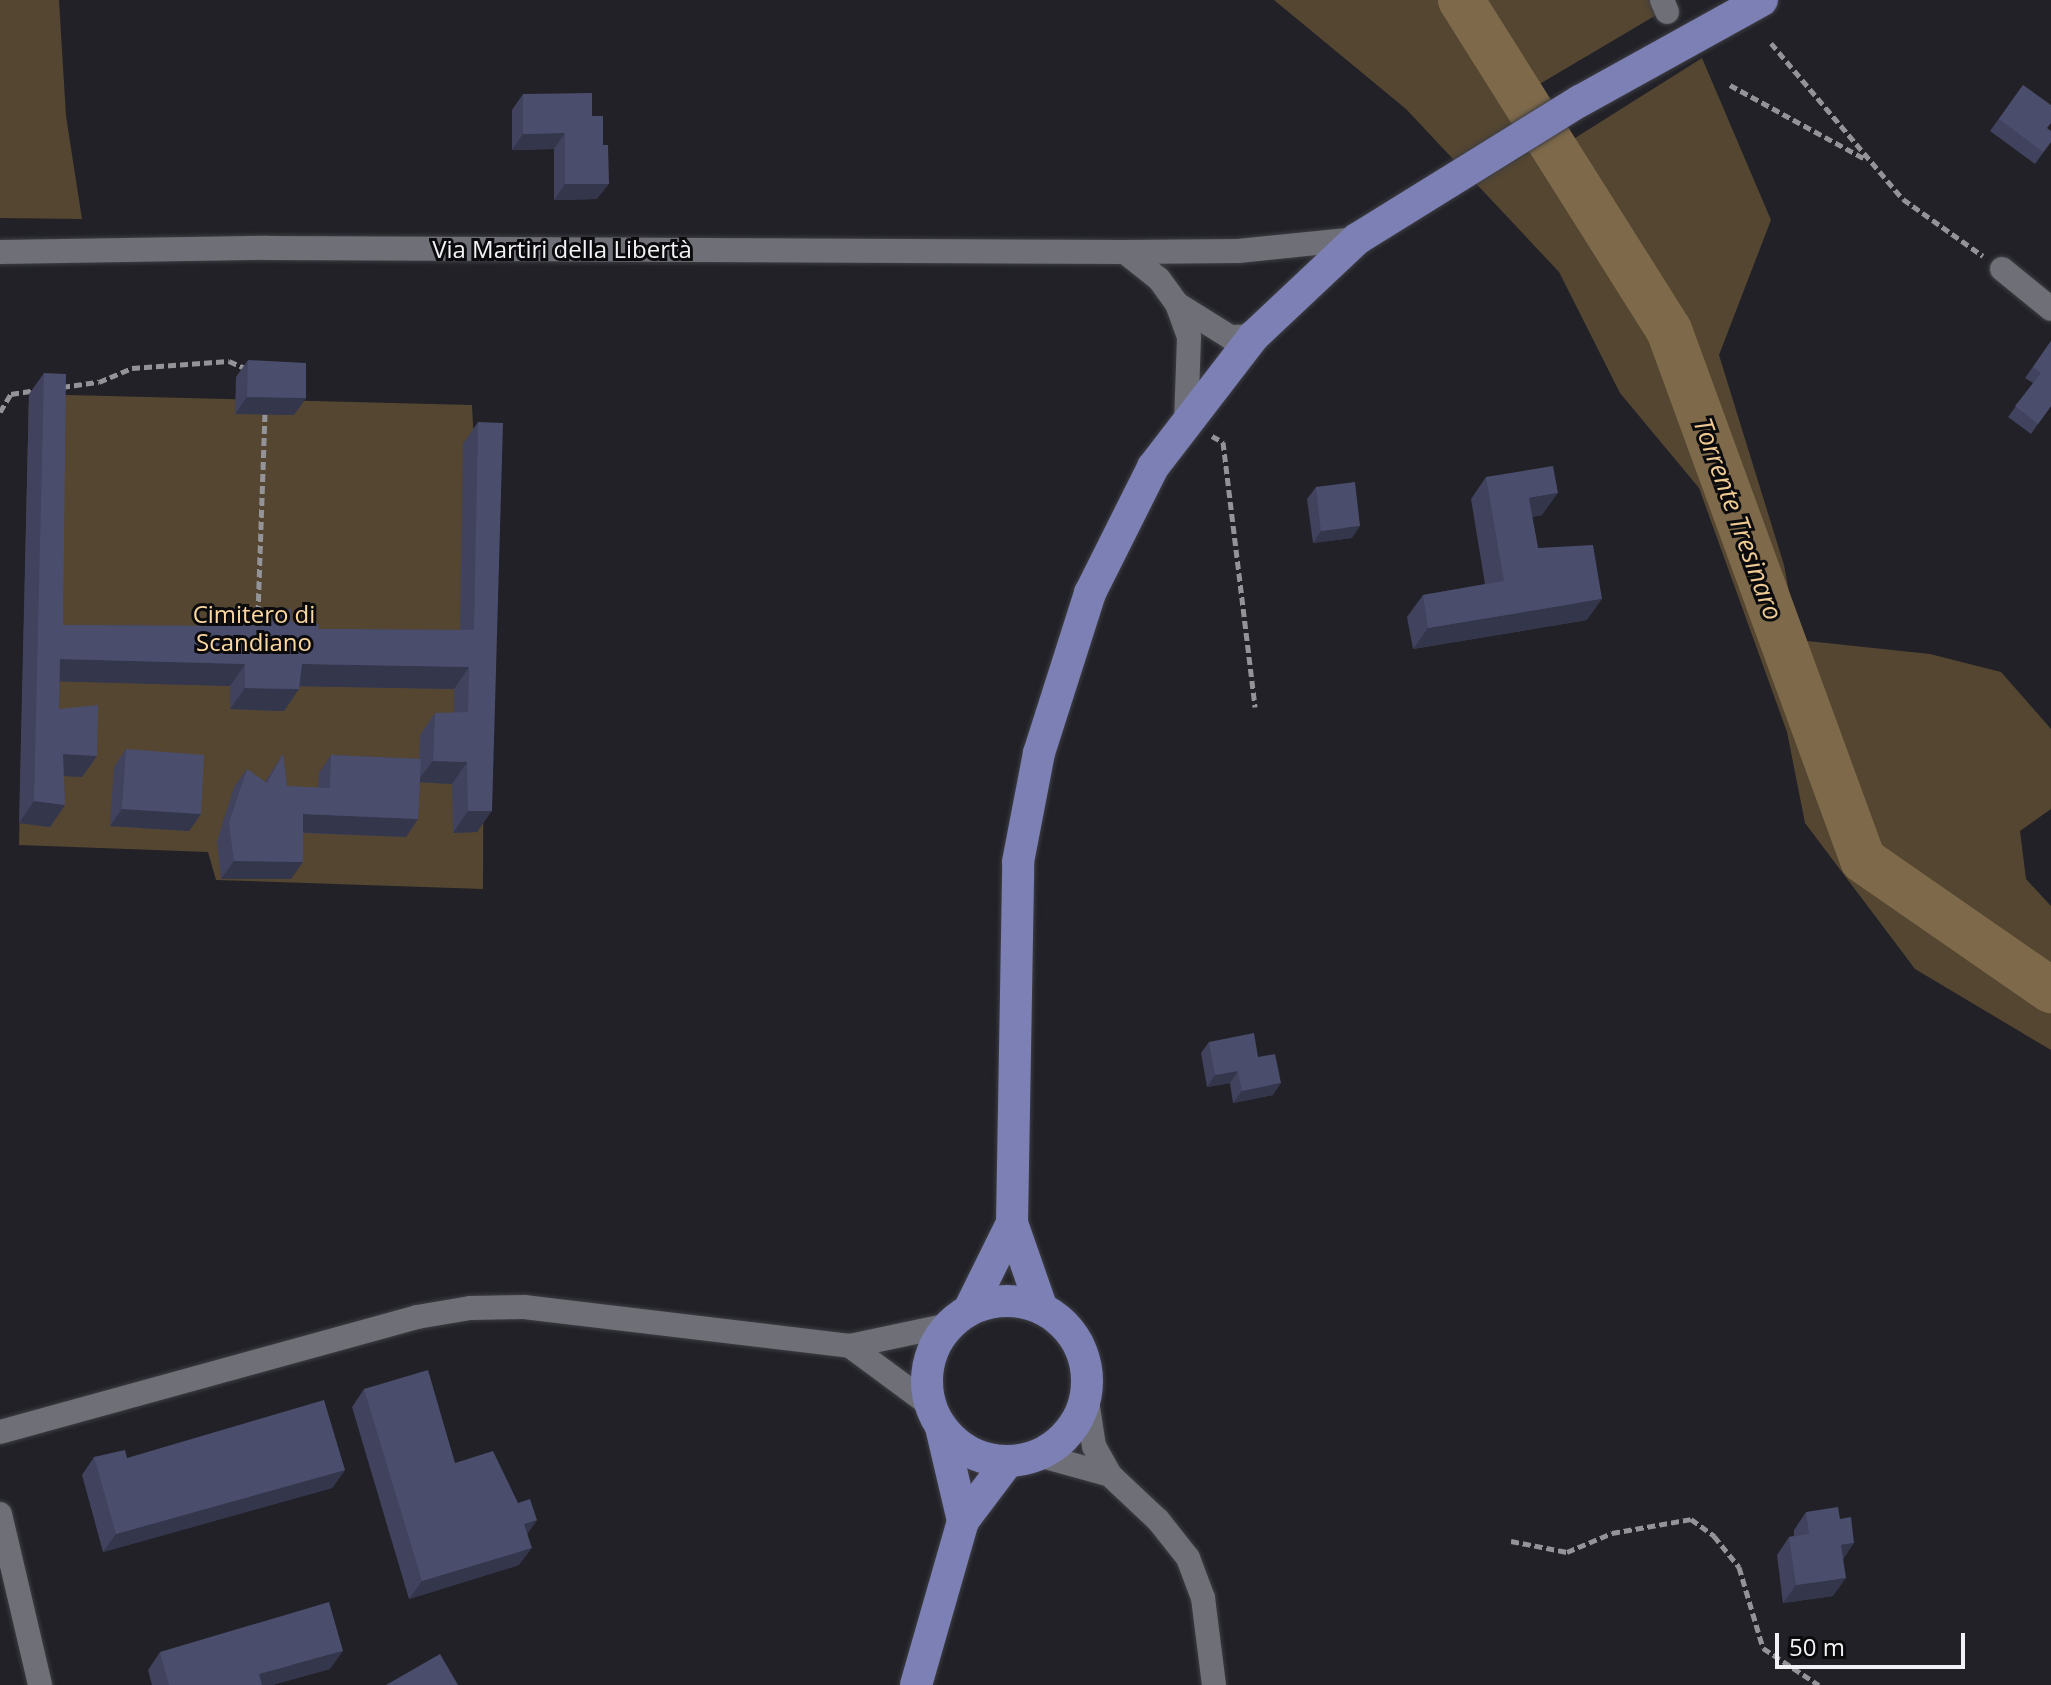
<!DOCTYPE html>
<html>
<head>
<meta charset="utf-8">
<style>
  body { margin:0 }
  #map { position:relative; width:2051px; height:1685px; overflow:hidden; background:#212127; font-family:"Open Sans",sans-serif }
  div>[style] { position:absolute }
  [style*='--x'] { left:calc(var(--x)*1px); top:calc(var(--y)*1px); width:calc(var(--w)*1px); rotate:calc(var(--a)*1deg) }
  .green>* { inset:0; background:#544631 }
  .river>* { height:46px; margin:-23px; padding:0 23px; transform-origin:23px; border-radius:23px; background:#7e6a4a }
  .path>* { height:5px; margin-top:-2.5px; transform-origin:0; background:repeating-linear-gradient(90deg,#939398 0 8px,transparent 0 12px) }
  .roads { filter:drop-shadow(0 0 2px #3d3e43) drop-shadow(0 0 2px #3d3e43) }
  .minor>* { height:24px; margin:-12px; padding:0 12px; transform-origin:12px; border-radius:12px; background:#6f7077 }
  .major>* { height:32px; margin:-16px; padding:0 16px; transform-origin:16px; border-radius:16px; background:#7d80b5 }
  .major>.ring { margin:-16px; padding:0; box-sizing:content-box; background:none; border:32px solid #7d80b5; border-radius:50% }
  .wall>* { inset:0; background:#40425e }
  .shaded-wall>* { inset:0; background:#34364c }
  .building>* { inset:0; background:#4b4d6d }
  span { translate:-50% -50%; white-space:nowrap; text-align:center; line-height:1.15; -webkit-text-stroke:6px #0b0b0e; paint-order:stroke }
  .street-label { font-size:24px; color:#f2f2f6 }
  .park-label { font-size:24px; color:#fbd79f }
  .water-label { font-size:26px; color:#efcb93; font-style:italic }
  .scale { position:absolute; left:1775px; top:1633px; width:190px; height:36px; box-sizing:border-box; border:4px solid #f2f2f6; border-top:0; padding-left:10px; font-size:24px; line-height:28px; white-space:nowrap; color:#f2f2f6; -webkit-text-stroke:6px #0b0b0e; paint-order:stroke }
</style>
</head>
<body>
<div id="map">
  <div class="green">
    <div style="clip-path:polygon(0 0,59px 0,66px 116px,82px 219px,0 218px)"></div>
    <div style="clip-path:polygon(1274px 0,1652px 0,1658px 14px,1521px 95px,1556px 150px,1702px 58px,1771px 220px,1719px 355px,1784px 565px,1798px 640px,1930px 654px,2001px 672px,2051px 729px,2051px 809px,2020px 831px,2026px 879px,2051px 906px,2051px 1050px,1915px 969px,1805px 823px,1787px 732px,1699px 488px,1620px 393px,1559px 272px,1406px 109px)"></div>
    <div style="clip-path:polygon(29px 394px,472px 405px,484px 634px,483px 889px,216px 880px,208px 852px,19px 845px)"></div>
  </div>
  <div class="river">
    <div style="--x:1461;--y:0;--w:390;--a:57.8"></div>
    <div style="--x:1669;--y:330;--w:564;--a:69.9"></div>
    <div style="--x:1863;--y:860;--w:229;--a:34.7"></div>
  </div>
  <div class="path">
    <div style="--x:1771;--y:43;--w:204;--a:49.8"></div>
    <div style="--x:1903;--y:199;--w:98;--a:35.5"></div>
    <div style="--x:1730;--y:85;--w:156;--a:28.7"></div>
    <div style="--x:62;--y:387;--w:37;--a:-8"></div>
    <div style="--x:99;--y:382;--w:36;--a:-23"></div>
    <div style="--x:132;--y:368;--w:97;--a:-4.1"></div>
    <div style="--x:229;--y:361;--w:20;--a:24"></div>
    <div style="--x:0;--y:412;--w:21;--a:-59"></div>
    <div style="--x:11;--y:394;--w:26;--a:-9"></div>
    <div style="--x:1212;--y:436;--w:13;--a:29"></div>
    <div style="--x:1223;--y:442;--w:267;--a:83.1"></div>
    <div style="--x:258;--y:613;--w:199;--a:-88"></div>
    <div style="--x:1511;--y:1541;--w:57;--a:11.1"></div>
    <div style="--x:1567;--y:1552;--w:49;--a:-22.9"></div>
    <div style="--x:1612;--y:1533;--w:80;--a:-10"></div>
    <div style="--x:1691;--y:1519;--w:29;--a:36"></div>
    <div style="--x:1714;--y:1536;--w:40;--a:51"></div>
    <div style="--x:1739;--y:1567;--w:84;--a:73.5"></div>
    <div style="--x:1763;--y:1648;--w:67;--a:33.5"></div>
  </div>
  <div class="roads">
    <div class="minor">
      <div style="--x:1662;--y:0;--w:13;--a:67"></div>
      <div style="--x:0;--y:252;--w:267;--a:-0.9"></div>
      <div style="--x:267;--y:248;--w:858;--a:0.27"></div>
      <div style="--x:1125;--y:252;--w:113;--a:-0.5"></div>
      <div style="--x:1238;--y:251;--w:120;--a:-5.8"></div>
      <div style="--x:1125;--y:252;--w:43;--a:38.5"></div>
      <div style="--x:1159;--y:279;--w:31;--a:54"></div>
      <div style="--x:1177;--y:304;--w:35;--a:70"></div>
      <div style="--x:1189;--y:337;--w:87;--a:92"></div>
      <div style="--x:2002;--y:269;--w:63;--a:39.2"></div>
      <div style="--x:1177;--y:304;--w:62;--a:31.9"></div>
      <div style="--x:1230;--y:337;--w:24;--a:-2"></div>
      <div style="--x:850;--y:1346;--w:101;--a:36.5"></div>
      <div style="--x:1086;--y:1394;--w:53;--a:81.3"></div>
      <div style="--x:1094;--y:1446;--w:33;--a:61"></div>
      <div style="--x:1110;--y:1475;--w:66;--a:43.2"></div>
      <div style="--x:1158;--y:1520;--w:48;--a:51.7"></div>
      <div style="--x:1188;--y:1558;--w:43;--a:69.4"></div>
      <div style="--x:1203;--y:1598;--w:88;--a:82.8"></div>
      <div style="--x:0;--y:1432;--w:433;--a:-15.4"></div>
      <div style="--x:417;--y:1317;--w:54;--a:-9.6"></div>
      <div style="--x:470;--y:1308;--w:54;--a:-1.1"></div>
      <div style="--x:524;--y:1307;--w:328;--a:6.8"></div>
      <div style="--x:850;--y:1346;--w:101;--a:-12"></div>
      <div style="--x:1038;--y:1455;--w:75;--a:15.5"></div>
      <div style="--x:0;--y:1514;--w:176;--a:76.8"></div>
    </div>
    <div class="major">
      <div style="--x:1012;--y:1223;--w:91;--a:70.8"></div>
      <div class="ring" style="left:927px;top:1301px;width:128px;height:128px"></div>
      <div style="--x:969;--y:1310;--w:97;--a:-63.7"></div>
      <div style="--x:1012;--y:1223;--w:361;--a:-89"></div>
      <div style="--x:1018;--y:862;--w:111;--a:-79.1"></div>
      <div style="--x:1039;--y:753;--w:168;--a:-72.3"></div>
      <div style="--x:1090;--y:593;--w:141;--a:-63.4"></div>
      <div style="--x:1153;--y:467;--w:165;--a:-52.4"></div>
      <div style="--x:1254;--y:336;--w:141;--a:-43.3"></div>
      <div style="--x:1357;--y:239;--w:262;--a:-31.8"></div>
      <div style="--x:1580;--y:101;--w:208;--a:-29"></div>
      <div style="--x:941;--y:1427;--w:97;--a:76.8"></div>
      <div style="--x:916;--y:1685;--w:171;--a:-74"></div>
      <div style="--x:963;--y:1521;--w:75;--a:-53.1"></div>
    </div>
  </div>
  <div class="wall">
    <div style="clip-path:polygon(2023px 85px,2047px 129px,2051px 142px,2035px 164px,1990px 131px)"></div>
    <div style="clip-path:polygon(523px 94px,592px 116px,597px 199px,554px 200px,554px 149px,512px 150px,512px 110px)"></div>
    <div style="clip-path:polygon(2051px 341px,2051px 406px,2031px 434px,2008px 417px,2033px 383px,2025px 378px)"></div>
    <div style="clip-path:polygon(248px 360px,306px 398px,294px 415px,235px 414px,236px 377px)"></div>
    <div style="clip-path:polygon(44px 373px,63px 625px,229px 626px,233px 620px,250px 621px,259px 608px,292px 622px,318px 629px,460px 630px,463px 444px,478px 422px,477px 832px,453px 833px,452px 784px,420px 782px,418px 819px,406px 837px,303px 833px,291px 879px,221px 879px,217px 841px,234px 787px,247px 769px,265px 782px,283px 754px,287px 786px,318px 788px,319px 773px,331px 755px,419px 759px,420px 735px,435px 713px,454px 713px,454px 689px,300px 686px,299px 689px,284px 711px,230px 709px,230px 686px,60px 681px,59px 709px,97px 756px,82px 777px,64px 776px,65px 805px,50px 827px,19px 823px,29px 394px)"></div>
    <div style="clip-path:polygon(1486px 477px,1542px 515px,1532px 517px,1538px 548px,1587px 620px,1413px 649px,1407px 617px,1423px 595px,1485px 584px,1471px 499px)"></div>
    <div style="clip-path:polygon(1316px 487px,1352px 538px,1313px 543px,1307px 499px)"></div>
    <div style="clip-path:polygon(126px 749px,201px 814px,189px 831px,110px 826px,114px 767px)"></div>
    <div style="clip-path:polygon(1209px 1042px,1258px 1057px,1273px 1095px,1233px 1103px,1230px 1083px,1207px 1087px,1201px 1053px)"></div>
    <div style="clip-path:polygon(364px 1389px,455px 1463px,518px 1503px,537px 1520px,527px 1534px,519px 1565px,409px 1599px,352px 1407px)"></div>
    <div style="clip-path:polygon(94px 1457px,127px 1458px,345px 1470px,332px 1488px,103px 1552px,82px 1475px)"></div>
    <div style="clip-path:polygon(1806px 1512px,1843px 1559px,1833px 1596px,1783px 1603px,1777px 1555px,1789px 1537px,1794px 1536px,1794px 1530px)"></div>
    <div style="clip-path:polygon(160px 1652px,330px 1669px,272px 1685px,152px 1685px,148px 1670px)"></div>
  </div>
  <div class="shaded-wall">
    <div style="clip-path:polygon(565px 133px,554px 149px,512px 150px,523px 134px)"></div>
    <div style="clip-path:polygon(565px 184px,609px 184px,597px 199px,554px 200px)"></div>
    <div style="clip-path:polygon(247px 397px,306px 398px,294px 415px,235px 414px)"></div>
    <div style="clip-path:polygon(1558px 493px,1542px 515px,1514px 520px,1529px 498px)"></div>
    <div style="clip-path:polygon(1360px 526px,1352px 538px,1313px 543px,1321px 531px)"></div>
    <div style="clip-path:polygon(1602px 599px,1587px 620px,1413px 649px,1428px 628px)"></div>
    <div style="clip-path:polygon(60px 659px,245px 664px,230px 686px,45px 681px)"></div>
    <div style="clip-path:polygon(302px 664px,469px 667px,454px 689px,286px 686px)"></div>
    <div style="clip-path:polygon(245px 688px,299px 689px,284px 711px,230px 709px)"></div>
    <div style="clip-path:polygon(63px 754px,97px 756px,82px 777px,47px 775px)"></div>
    <div style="clip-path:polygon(433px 761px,467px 762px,452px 784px,417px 782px)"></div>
    <div style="clip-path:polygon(34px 801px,65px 805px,50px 827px,19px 823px)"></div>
    <div style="clip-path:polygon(122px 809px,201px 814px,189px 831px,110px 826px)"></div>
    <div style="clip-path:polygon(468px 811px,492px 811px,477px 832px,453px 833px)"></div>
    <div style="clip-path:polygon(303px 814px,418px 819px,406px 837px,291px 832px)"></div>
    <div style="clip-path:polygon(234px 861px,303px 862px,291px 879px,221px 879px)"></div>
    <div style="clip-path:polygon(1238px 1071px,1230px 1083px,1207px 1087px,1215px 1075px)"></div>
    <div style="clip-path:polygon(1281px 1083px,1273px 1095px,1233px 1103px,1242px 1091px)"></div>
    <div style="clip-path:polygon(345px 1470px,332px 1488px,103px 1552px,116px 1534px)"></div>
    <div style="clip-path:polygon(537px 1520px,525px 1537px,524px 1524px)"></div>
    <div style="clip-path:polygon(1854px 1543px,1842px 1561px,1841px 1545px)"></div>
    <div style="clip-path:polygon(532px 1548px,519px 1565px,409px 1599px,422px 1581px)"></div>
    <div style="clip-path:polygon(1846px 1578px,1833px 1596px,1783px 1603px,1796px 1585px)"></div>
    <div style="clip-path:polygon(343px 1651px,330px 1669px,272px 1685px,252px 1685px,259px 1674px)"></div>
  </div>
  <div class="building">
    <div style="clip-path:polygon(2023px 85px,2051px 105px,2051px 123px,2047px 128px,2051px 131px,2051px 142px,2043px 152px,1999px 119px)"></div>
    <div style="clip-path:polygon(592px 93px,592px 116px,603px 116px,603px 145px,608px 145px,609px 184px,565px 184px,565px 133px,523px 134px,523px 94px)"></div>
    <div style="clip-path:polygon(2051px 341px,2051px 406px,2038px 424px,2015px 406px,2041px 373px,2033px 367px)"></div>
    <div style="clip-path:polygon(248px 360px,306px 363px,306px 398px,247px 397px)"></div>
    <div style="clip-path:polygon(44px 373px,66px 374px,63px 625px,232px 626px,233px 620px,259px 622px,259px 608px,291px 609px,292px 622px,319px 624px,318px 629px,474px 630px,478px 422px,503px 423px,492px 811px,468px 811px,467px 762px,433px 761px,435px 713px,468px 712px,469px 667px,302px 664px,299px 689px,245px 688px,245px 664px,60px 659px,59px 709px,98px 705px,97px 756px,63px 754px,65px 805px,34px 801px)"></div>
    <div style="clip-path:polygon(1553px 466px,1558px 493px,1529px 498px,1538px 548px,1593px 545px,1602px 599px,1428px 628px,1423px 595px,1504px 581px,1486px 477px)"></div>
    <div style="clip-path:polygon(1355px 482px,1360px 526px,1321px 531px,1316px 487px)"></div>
    <div style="clip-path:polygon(126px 749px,204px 755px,201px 814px,122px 809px)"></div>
    <div style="clip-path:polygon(283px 754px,287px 786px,330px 788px,331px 755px,421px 759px,418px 819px,303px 814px,303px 862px,234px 861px,229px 823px,247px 769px,267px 783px)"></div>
    <div style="clip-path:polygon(1254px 1033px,1258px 1057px,1275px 1054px,1281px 1083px,1242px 1091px,1238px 1071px,1215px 1075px,1209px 1042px)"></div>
    <div style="clip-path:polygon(428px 1370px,455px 1463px,493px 1451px,518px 1503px,530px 1499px,537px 1520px,524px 1524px,532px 1548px,422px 1581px,364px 1389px)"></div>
    <div style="clip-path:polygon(324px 1400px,345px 1470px,116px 1534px,94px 1457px,125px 1450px,127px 1458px)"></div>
    <div style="clip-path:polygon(1838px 1507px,1840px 1519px,1851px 1517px,1854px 1543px,1841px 1545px,1846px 1578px,1796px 1585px,1789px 1537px,1809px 1534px,1806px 1512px)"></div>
    <div style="clip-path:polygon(329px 1602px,343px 1651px,259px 1674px,262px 1685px,169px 1685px,160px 1652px)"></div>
    <div style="clip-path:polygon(440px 1654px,458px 1685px,386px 1685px)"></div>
  </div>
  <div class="street-label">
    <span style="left:562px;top:249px">Via Martiri della Libertà</span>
  </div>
  <div class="park-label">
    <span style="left:254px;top:628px">Cimitero di<br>Scandiano</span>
  </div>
  <div class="water-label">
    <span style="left:1738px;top:519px;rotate:70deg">Torrente Tresinaro</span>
  </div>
  <div class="scale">50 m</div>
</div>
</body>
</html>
